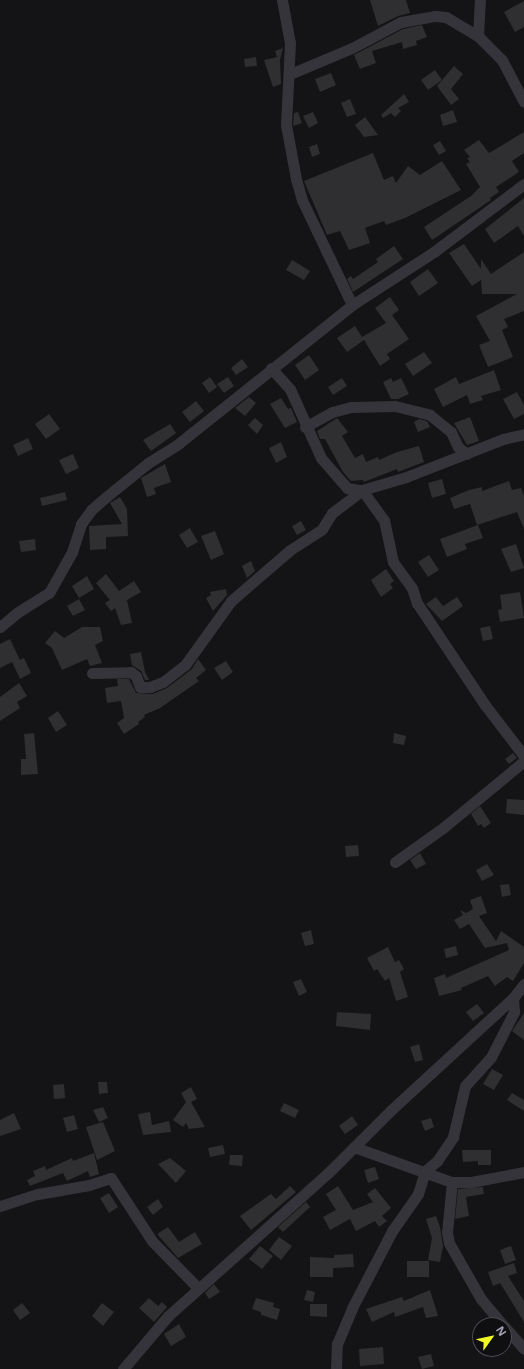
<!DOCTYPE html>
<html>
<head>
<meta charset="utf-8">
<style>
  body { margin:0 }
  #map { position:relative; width:524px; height:1369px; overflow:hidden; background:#141315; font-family:"Open Sans",sans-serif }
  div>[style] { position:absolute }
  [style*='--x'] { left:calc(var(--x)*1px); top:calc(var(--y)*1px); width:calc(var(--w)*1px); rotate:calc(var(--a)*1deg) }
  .building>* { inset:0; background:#2f2e31 }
  .minor>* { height:11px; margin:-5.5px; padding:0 5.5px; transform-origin:5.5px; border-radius:5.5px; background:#35343a }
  span { translate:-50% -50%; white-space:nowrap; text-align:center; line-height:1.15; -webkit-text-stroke:3.5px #0f0e10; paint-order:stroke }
  .north { position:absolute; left:472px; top:1317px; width:40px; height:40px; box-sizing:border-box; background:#0f0e10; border:1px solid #4b4a52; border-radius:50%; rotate:57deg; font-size:11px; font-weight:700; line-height:16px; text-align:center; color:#a5a4b6 }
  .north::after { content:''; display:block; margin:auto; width:14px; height:18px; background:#f0fb24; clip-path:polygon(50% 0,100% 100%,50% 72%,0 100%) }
</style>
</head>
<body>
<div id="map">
  <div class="building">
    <div style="clip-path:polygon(370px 0,406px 0,410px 13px,398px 16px,378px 26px)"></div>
    <div style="clip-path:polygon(524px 1px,524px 27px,515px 32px,504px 12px)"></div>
    <div style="clip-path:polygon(422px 25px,427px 37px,416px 41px,417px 45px,403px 49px,402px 42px,372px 51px,376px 63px,360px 69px,354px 55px,403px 29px)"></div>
    <div style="clip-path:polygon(283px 48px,280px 60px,281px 84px,273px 87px,264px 60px,277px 57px,275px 51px)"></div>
    <div style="clip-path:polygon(256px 57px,257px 66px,245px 67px,244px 59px)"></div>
    <div style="clip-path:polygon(454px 66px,463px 74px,451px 89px,459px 99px,451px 105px,437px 86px)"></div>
    <div style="clip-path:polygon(435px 70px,442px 80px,428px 90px,421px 80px)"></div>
    <div style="clip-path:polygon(331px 73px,336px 85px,320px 92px,315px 79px)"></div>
    <div style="clip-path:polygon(404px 94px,409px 102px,398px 108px,401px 111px,395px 117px,391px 113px,383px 118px,381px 115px)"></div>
    <div style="clip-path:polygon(350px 99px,356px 114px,347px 117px,341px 103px)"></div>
    <div style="clip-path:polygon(453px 110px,457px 122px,443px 126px,440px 115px)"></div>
    <div style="clip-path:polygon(298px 112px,302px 123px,293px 126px,294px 113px)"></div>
    <div style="clip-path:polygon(313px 112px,318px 123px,309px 128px,303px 116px)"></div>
    <div style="clip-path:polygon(365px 117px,378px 135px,364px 137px,355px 125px)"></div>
    <div style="clip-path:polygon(524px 132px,524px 153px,512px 161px,519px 172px,496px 187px,499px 192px,490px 198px,491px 200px,432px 240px,424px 227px,471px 196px,480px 187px,466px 164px,470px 162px,467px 158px,470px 157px,464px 150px,479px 140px,489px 153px)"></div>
    <div style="clip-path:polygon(440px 141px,446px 151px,439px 155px,433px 145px)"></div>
    <div style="clip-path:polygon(317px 144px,320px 154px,312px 157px,309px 147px)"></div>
    <div style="clip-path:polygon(373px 153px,384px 180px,393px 176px,396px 183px,408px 166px,420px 175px,442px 161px,461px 190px,405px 218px,386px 225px,384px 221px,365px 228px,370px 243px,349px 250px,340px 231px,327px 235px,304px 181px)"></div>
    <div style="clip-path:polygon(524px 198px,524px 236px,518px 226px,494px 243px,485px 229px)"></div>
    <div style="clip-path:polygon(464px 244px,481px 269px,481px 259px,491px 274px,524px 252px,524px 311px,504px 319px,508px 327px,502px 330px,513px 357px,488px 367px,479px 345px,490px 341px,476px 316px,517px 294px,482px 294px,481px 280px,472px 286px,449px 253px)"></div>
    <div style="clip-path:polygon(394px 246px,403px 259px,353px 292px,347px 279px,351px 276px,353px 279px,378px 262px,376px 259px)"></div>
    <div style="clip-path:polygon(292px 260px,310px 271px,304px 280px,286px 270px)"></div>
    <div style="clip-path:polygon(428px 269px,438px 283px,419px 296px,410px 282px)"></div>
    <div style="clip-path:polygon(390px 297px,399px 310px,392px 315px,409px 339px,387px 354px,390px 359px,380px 366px,364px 340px,347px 352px,337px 338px,355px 326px,362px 337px,386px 323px,375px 308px)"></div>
    <div style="clip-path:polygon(424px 352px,432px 363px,413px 376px,405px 364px)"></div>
    <div style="clip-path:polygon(309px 355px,319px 370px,305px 380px,295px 365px)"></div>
    <div style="clip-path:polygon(242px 359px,248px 367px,236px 375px,231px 368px)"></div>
    <div style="clip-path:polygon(494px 370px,501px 390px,481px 396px,483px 400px,470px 404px,467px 395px,443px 407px,434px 389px,456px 377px,459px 384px)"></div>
    <div style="clip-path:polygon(210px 377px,217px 387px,209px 393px,202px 383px)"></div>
    <div style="clip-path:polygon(228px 377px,234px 386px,224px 393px,217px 384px)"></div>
    <div style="clip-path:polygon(342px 378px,347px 386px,333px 395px,328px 387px)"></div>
    <div style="clip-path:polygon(391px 378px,393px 382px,401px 378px,409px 394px,398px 399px,391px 399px,383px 382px)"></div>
    <div style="clip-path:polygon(517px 392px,524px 405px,524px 414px,514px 419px,503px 399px)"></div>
    <div style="clip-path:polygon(249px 397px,256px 403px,245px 416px,235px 408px)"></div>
    <div style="clip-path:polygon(281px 398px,288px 409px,291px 408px,297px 422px,285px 428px,270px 404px)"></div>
    <div style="clip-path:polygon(196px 401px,204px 411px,190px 422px,182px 412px)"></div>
    <div style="clip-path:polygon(49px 414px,60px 429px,46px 439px,35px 424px)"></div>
    <div style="clip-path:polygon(470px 417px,479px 441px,467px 445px,454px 423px)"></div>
    <div style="clip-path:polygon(255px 418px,263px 425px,257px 434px,248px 425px)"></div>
    <div style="clip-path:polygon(337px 418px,348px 432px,342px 436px,355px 458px,363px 454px,366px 462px,378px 457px,379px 460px,397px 452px,419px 446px,424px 462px,398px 472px,397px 469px,364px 482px,363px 480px,351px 481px,343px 472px,325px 439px,320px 439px,317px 431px)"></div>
    <div style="clip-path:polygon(419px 419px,427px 421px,430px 427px,418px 432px,414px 422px)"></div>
    <div style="clip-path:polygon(170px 424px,176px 433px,151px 451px,143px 440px)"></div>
    <div style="clip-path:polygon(28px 438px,33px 449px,18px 456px,13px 445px)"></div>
    <div style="clip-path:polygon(281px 442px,287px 457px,276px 463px,269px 448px)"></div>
    <div style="clip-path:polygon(73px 454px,79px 468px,66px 474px,59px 460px)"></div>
    <div style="clip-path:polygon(165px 464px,171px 482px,154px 488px,156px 494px,147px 497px,141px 478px)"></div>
    <div style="clip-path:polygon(442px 479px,446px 494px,432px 498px,428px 483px)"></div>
    <div style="clip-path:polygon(509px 481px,512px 490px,521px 488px,524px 496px,524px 529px,517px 512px,477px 525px,470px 504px,454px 509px,450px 498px,469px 490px,482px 487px,482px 491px)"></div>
    <div style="clip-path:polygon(65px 492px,67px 500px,42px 506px,40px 498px)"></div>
    <div style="clip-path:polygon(120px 497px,127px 509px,128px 536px,106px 537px,106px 549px,90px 550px,89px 526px,122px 524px,110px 503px)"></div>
    <div style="clip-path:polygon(301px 521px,306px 530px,297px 535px,292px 526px)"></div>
    <div style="clip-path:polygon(478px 525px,483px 538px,465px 544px,467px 549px,447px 557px,440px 539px)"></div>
    <div style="clip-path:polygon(190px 528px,198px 542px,187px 548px,179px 535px)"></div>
    <div style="clip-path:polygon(215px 531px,224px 554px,211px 560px,201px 536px)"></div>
    <div style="clip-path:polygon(35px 539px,36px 550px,21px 552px,19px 541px)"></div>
    <div style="clip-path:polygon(516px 544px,524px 568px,511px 572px,501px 549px)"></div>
    <div style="clip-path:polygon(429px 555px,439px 570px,428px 577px,418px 562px)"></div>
    <div style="clip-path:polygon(251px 561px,255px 571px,247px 578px,242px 566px)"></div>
    <div style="clip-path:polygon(386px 569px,394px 581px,390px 584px,393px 588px,381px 597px,371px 580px)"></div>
    <div style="clip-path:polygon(106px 574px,119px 591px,134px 581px,141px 592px,127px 600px,132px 623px,121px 625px,115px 608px,111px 611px,105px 603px,110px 600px,96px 583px)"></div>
    <div style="clip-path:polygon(87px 576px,94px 589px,79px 598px,72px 586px)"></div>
    <div style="clip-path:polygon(226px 589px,227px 595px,213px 611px,206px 598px,211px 595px,210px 592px)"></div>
    <div style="clip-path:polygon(520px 592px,524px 618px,500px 622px,498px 610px,502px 609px,500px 595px)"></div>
    <div style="clip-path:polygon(436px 597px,443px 606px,457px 597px,463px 606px,442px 621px,426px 604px)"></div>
    <div style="clip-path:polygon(79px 599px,85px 610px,73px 616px,67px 606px)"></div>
    <div style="clip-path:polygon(490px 626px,493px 639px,483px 641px,480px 628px)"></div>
    <div style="clip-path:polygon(82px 627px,100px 627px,103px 641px,95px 645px,102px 663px,90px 666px,87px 659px,62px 670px,52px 648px,45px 643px,55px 631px,64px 638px)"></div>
    <div style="clip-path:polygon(10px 639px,20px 660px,24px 658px,31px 673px,20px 679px,12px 662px,0 668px,0 644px)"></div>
    <div style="clip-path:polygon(141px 652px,145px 672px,149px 680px,145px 680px,141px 671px,132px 665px,130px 654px)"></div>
    <div style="clip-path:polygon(198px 659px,206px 670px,196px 678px,199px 681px,160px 708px,144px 715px,145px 717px,138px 722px,139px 724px,124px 734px,117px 723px,124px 718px,121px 701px,107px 703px,105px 688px,118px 686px,117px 679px,129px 679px,136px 693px,153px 694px,167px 688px,192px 669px)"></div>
    <div style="clip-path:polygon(226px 661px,233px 672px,222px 680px,214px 668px)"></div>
    <div style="clip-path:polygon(19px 683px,27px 696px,17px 702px,20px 708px,0 721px,0 697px)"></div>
    <div style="clip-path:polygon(58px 711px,67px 725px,56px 732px,48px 718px)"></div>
    <div style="clip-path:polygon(34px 733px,38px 774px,21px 775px,21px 759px,26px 759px,24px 734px)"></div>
    <div style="clip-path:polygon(394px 733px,406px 736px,404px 745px,393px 743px)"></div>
    <div style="clip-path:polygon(513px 753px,517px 758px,509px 764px,505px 759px)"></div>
    <div style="clip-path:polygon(507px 799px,524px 800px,524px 815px,506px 813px)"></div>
    <div style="clip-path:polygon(480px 806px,491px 823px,484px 828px,481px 824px,478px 826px,471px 814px)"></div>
    <div style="clip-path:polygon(358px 845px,359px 856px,346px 857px,345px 846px)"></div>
    <div style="clip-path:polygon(420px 853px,426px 864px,416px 869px,410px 860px)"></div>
    <div style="clip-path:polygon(487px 864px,494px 875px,482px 881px,476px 870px)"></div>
    <div style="clip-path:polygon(509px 884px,511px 895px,502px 897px,500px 885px)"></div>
    <div style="clip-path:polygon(481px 896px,487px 913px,479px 916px,496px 941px,501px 931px,524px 947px,524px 963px,513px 981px,507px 977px,495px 986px,488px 976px,461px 988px,462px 990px,439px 996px,434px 978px,445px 974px,446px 978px,509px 950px,507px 943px,485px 948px,469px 924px,460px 929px,454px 920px,463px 915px,460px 910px,466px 913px,473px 909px,470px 900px)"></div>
    <div style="clip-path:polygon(311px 930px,314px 944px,305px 946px,301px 933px)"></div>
    <div style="clip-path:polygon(456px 946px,458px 955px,446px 958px,444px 949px)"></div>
    <div style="clip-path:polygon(388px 947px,395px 962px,399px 960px,404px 969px,400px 972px,408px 997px,396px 1001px,389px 978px,385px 981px,377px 969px,374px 971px,367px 958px)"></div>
    <div style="clip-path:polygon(301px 979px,307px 992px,299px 996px,293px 982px)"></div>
    <div style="clip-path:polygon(477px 1004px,484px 1013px,473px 1021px,466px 1012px)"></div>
    <div style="clip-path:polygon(337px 1012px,371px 1014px,370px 1030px,336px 1026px)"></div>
    <div style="clip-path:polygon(524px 1013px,524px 1040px,512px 1031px)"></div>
    <div style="clip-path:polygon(419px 1044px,423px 1060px,415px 1062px,410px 1047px)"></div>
    <div style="clip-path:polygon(492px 1069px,503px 1075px,494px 1090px,483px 1084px)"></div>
    <div style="clip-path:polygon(98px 1082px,107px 1082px,108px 1093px,99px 1094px)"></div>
    <div style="clip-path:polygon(64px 1084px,65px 1098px,54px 1099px,53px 1085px)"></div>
    <div style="clip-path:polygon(191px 1087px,197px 1099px,191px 1102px,205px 1127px,189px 1129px,186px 1123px,183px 1127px,173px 1120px,186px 1102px,181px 1093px)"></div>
    <div style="clip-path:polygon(512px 1093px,524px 1100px,524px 1111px,507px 1100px)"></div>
    <div style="clip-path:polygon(284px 1103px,299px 1110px,295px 1118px,280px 1111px)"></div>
    <div style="clip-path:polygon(103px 1107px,108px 1118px,99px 1122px,93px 1110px)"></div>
    <div style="clip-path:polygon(150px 1112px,152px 1125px,169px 1121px,171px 1132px,143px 1135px,138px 1114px)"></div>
    <div style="clip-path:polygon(14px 1113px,21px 1129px,0 1136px,0 1120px)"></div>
    <div style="clip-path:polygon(74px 1115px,78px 1129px,67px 1132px,63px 1118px)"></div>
    <div style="clip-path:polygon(352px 1116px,358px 1125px,345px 1134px,339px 1126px)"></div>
    <div style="clip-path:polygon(431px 1118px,434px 1127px,425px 1131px,421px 1121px)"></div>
    <div style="clip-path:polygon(103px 1122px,115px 1151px,97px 1160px,86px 1127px)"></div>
    <div style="clip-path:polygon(223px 1145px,225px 1154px,210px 1157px,208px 1148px)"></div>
    <div style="clip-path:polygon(462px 1150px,491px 1150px,491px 1165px,478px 1165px,478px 1161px,463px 1162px)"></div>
    <div style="clip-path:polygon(94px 1153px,99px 1174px,90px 1177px,88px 1171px,67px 1181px,63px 1173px,30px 1186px,27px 1180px,35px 1176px,33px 1171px,45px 1166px,46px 1170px,72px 1158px,73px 1161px)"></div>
    <div style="clip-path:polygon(230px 1155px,243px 1155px,242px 1166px,229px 1165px)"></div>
    <div style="clip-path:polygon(170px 1158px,186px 1171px,176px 1183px,158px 1164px)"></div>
    <div style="clip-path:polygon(375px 1167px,379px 1179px,368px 1183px,364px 1170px)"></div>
    <div style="clip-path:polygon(290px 1186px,296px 1192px,251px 1230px,240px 1216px,271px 1194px,276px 1199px)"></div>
    <div style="clip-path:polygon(338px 1186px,353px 1210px,373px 1202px,367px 1194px,375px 1188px,391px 1208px,382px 1216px,387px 1221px,379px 1227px,375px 1221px,356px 1231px,350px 1219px,330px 1230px,323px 1217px,336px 1210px,326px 1194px)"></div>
    <div style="clip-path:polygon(483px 1187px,484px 1194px,466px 1197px,469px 1216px,455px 1219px,458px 1189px)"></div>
    <div style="clip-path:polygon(109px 1193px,118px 1207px,109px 1213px,100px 1198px)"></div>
    <div style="clip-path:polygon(158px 1199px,163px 1207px,153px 1215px,147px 1207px)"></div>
    <div style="clip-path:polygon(306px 1202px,310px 1207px,283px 1232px,278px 1227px)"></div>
    <div style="clip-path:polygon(436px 1216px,440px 1227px,443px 1246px,440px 1262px,428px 1260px,432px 1238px,426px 1219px)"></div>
    <div style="clip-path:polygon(168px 1227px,179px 1242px,195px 1232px,202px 1244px,178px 1258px,157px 1234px)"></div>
    <div style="clip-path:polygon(279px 1237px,292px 1246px,281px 1260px,269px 1250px)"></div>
    <div style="clip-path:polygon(260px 1246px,273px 1256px,262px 1269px,249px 1259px)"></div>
    <div style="clip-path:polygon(511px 1246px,516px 1260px,505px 1264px,500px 1250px)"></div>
    <div style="clip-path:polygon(353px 1254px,354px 1267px,333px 1268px,333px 1277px,310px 1277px,310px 1257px,334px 1258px,334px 1255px)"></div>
    <div style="clip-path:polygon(407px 1261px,429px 1261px,429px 1277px,407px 1277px)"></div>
    <div style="clip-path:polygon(514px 1263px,517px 1273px,508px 1276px,524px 1301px,524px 1322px,500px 1283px,493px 1286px,488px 1272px)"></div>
    <div style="clip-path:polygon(214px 1284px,220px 1292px,209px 1299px,205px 1293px)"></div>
    <div style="clip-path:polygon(307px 1290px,315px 1292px,313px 1302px,304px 1300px)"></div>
    <div style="clip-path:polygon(430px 1290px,438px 1316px,426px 1318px,423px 1307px,395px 1317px,394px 1312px,372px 1322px,366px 1309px,402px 1297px,404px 1301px)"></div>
    <div style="clip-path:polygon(149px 1298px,158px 1306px,162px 1302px,167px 1307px,154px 1322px,139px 1308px)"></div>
    <div style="clip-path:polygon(256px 1298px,274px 1303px,273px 1307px,280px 1309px,277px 1320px,261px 1315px,261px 1312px,252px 1309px)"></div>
    <div style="clip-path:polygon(22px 1303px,30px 1313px,20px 1320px,13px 1310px)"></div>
    <div style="clip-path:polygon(102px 1303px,114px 1312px,103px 1326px,92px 1316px)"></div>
    <div style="clip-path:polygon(310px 1304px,327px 1304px,327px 1317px,310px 1316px)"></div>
    <div style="clip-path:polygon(179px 1324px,186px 1337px,171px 1346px,164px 1334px)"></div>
    <div style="clip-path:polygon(383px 1347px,384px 1364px,360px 1366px,359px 1349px)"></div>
    <div style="clip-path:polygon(431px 1354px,434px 1366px,422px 1369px,418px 1357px)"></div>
  </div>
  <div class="minor">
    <div style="--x:282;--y:0;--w:44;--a:79.5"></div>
    <div style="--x:290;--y:43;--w:82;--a:92.8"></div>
    <div style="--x:286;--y:125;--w:55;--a:79.5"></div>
    <div style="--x:296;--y:179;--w:22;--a:74"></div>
    <div style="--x:302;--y:200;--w:116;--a:64.5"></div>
    <div style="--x:478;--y:36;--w:36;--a:-87"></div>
    <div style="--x:290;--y:74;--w:67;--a:-22.8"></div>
    <div style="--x:352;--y:48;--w:55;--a:-28"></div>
    <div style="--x:401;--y:22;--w:35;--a:-10"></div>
    <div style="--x:435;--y:16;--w:11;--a:5"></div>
    <div style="--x:446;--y:17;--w:37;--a:31"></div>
    <div style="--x:478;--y:36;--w:34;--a:45"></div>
    <div style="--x:502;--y:60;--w:47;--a:62.4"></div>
    <div style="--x:271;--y:368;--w:28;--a:48"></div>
    <div style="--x:290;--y:389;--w:76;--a:65.8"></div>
    <div style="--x:321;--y:458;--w:40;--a:49"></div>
    <div style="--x:347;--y:488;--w:15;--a:8"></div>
    <div style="--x:362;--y:490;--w:37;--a:54"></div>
    <div style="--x:384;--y:520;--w:43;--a:77.9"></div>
    <div style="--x:393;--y:562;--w:32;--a:54"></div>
    <div style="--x:412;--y:588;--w:16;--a:72"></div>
    <div style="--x:417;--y:603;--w:123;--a:56.3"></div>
    <div style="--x:485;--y:705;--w:64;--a:52.6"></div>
    <div style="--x:305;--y:427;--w:31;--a:-29"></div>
    <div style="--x:332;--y:412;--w:20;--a:-15"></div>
    <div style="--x:351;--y:407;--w:44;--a:-1.3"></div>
    <div style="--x:395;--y:406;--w:36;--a:14"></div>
    <div style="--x:430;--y:415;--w:27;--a:39"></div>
    <div style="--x:451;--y:432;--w:17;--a:65"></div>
    <div style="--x:458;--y:447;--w:11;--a:38"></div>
    <div style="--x:0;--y:627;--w:23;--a:-40"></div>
    <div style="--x:18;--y:612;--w:36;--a:-32"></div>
    <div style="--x:49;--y:593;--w:47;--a:-60.7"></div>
    <div style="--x:72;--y:552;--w:29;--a:-72"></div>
    <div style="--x:81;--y:524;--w:17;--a:-54"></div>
    <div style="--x:91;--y:510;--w:20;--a:-41"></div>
    <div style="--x:106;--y:497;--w:54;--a:-39"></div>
    <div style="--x:148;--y:463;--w:36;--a:-32"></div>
    <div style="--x:178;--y:444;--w:223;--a:-38.6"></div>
    <div style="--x:352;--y:305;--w:99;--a:-33"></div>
    <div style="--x:435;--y:251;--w:111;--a:-37"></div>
    <div style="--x:92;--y:673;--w:39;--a:-1"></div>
    <div style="--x:131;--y:672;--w:6;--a:39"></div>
    <div style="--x:136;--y:676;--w:12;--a:70"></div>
    <div style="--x:140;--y:687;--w:10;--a:0"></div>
    <div style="--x:150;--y:687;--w:14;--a:-21"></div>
    <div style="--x:163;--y:682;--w:28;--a:-38"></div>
    <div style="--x:185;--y:665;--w:79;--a:-54.3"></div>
    <div style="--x:231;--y:601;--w:78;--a:-40.8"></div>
    <div style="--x:290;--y:550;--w:38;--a:-33"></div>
    <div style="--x:322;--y:529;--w:19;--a:-58"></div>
    <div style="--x:332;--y:513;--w:38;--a:-37"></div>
    <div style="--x:362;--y:490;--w:46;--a:-16.5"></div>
    <div style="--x:406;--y:477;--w:104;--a:-21.4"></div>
    <div style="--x:503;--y:439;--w:22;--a:-13"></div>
    <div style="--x:395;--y:862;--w:60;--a:-35.5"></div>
    <div style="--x:444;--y:827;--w:104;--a:-39.5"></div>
    <div style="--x:354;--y:1147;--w:104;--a:19.7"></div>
    <div style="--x:452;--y:1182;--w:19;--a:0"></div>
    <div style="--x:471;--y:1182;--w:54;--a:-10.7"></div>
    <div style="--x:452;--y:1182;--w:50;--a:95.7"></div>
    <div style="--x:447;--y:1232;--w:11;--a:80"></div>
    <div style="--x:449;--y:1243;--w:64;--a:60.3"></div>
    <div style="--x:481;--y:1299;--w:34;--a:50"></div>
    <div style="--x:0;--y:1206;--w:40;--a:-18"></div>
    <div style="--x:38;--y:1194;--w:52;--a:-10"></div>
    <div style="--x:89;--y:1185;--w:23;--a:-18"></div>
    <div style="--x:111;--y:1178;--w:75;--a:56.9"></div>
    <div style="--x:152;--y:1241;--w:66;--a:45.6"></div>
    <div style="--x:504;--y:1326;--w:30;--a:49"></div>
    <div style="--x:123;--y:1369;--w:70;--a:-49.7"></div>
    <div style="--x:168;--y:1316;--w:215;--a:-41.8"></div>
    <div style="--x:328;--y:1173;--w:88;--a:-45"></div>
    <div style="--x:390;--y:1111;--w:167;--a:-42.6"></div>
    <div style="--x:336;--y:1369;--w:25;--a:-88"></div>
    <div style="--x:337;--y:1344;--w:39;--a:-67"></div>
    <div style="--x:352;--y:1308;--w:87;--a:-62.5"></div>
    <div style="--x:392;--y:1231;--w:45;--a:-54.9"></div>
    <div style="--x:418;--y:1194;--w:24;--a:-73"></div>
    <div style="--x:425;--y:1171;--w:16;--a:-40"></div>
    <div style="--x:437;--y:1161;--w:29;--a:-56"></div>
    <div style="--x:453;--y:1137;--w:52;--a:-76.8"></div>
    <div style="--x:465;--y:1086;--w:39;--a:-48"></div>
    <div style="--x:491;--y:1057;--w:51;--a:-62.9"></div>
    <div style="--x:514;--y:1012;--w:14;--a:-94"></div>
    <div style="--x:513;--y:998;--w:18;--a:-52"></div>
  </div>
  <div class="north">N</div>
</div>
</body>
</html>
